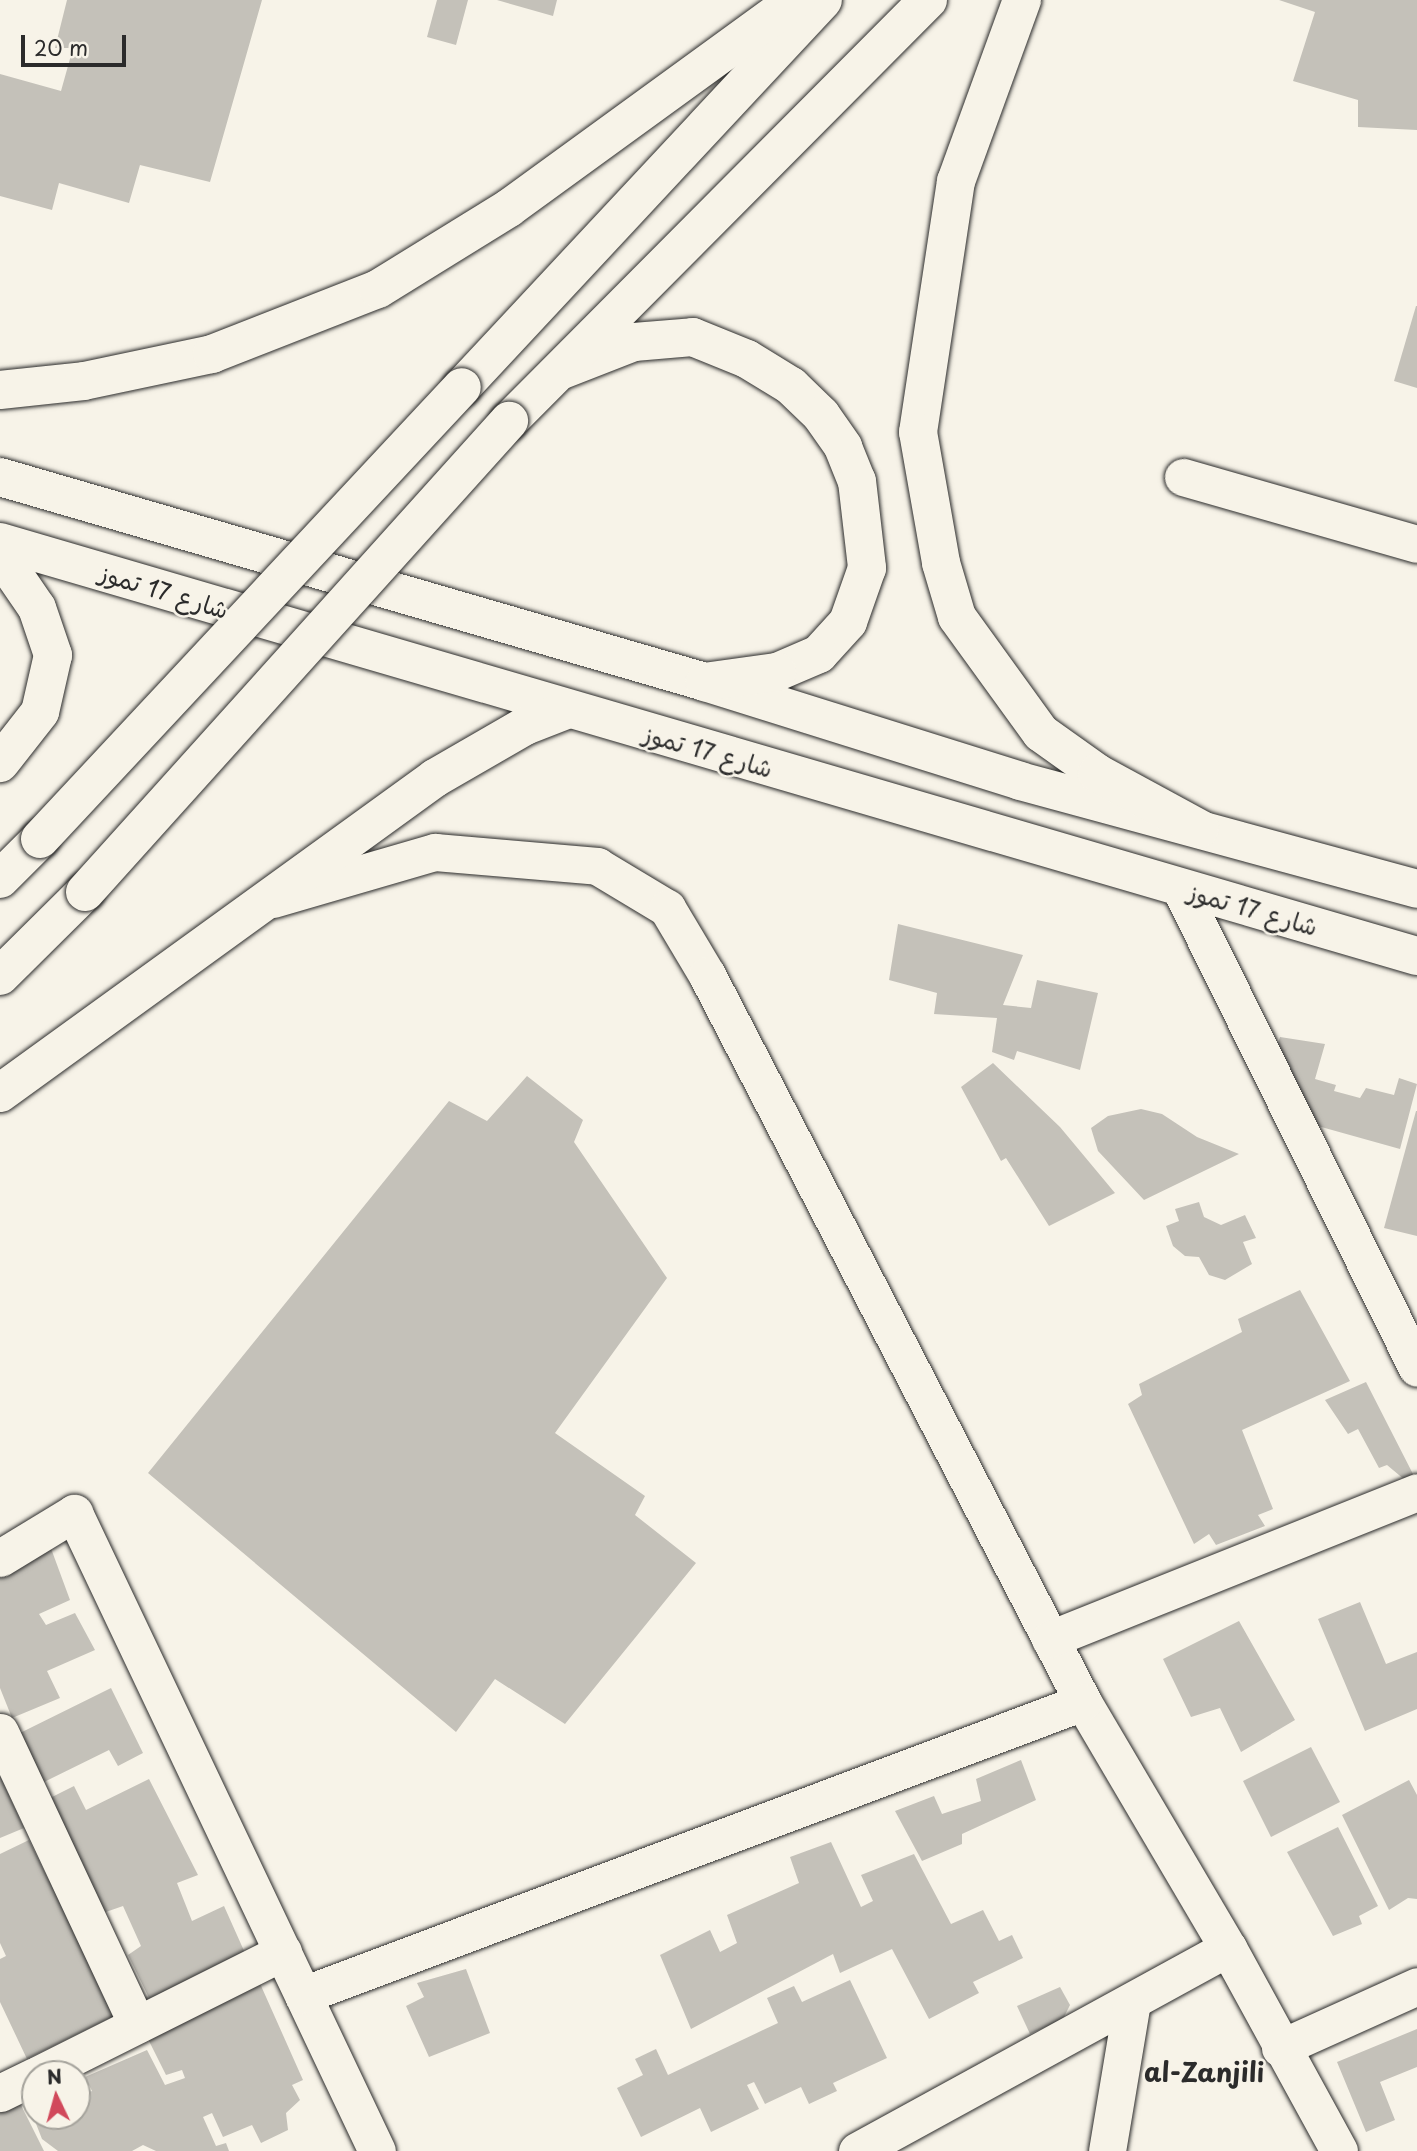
<!DOCTYPE html>
<html>
<head>
<meta charset="utf-8">
<style>
  body { margin:0 }
  #map { position:relative; width:1417px; height:2151px; overflow:hidden; background:#f7f3e8; font-family:"Playpen Sans","Playpen Sans Arabic",sans-serif }
  div>[style] { position:absolute }
  [style*='--x'] { left:calc(var(--x)*1px); top:calc(var(--y)*1px); width:calc(var(--w)*1px); rotate:calc(var(--a)*1deg) }
  .building>* { inset:0; background:#c4c1b9 }
  .roads { filter:drop-shadow(0 0 2px #2b2b2b) drop-shadow(0 0 2px #2b2b2b) }
  .minor>* { height:37px; margin:-18.5px; padding:0 18.5px; transform-origin:18.5px; border-radius:18.5px; background:#f7f3e8 }
  .major>* { height:38px; margin:-19px; padding:0 19px; transform-origin:19px; border-radius:19px; background:#f7f3e8 }
  .highway>* { height:38px; margin:-19px; padding:0 19px; transform-origin:19px; border-radius:19px; background:#f7f3e8 }
  .bridges { filter:drop-shadow(0 0 2px #2b2b2b) drop-shadow(0 0 2px #2b2b2b) }
  .highway-bridge>* { height:38px; margin:-19px; padding:0 19px; transform-origin:19px; border-radius:19px; background:#f7f3e8 }
  span { translate:-50% -50%; white-space:nowrap; text-align:center; line-height:1.15; -webkit-text-stroke:5px #f7f3e8; paint-order:stroke }
  .street-label { font-size:24px; color:#2b2b2b }
  .neighbourhood-label { font-size:26px; color:#2b2b2b; font-weight:700 }
  .north { position:absolute; left:21px; top:2060px; width:70px; height:70px; box-sizing:border-box; background:#f7f3e8; border:2px solid #a5a39c; border-radius:50%; rotate:355deg; font-size:19px; font-weight:700; line-height:28px; text-align:center; color:#2b2b2b }
  .north::after { content:''; display:block; margin:auto; width:24px; height:32px; background:#d1495b; clip-path:polygon(50% 0,100% 100%,50% 72%,0 100%) }
  .scale { position:absolute; left:21px; top:35px; width:105px; height:32px; box-sizing:border-box; border:4px solid #2b2b2b; border-top:0; padding-left:9px; font-size:21px; line-height:24px; white-space:nowrap; color:#2b2b2b; -webkit-text-stroke:5px #f7f3e8; paint-order:stroke }
</style>
</head>
<body>
<div id="map">
  <div class="building">
    <div style="clip-path:polygon(67px 0,262px 0,210px 182px,140px 165px,129px 203px,59px 183px,52px 210px,0 196px,0 74px,61px 91px,73px 48px,55px 48px)"></div>
    <div style="clip-path:polygon(437px 0,468px 0,456px 45px,427px 37px)"></div>
    <div style="clip-path:polygon(497px 0,557px 0,553px 16px)"></div>
    <div style="clip-path:polygon(1279px 0,1417px 0,1417px 130px,1358px 127px,1358px 100px,1293px 81px,1315px 12px)"></div>
    <div style="clip-path:polygon(1416px 306px,1417px 306px,1417px 388px,1394px 381px)"></div>
    <div style="clip-path:polygon(898px 924px,1023px 955px,1003px 1005px,1031px 1008px,1037px 980px,1098px 993px,1080px 1070px,1017px 1051px,1014px 1060px,992px 1052px,997px 1018px,934px 1014px,937px 993px,889px 980px)"></div>
    <div style="clip-path:polygon(1280px 1037px,1325px 1044px,1315px 1079px,1336px 1085px,1334px 1091px,1360px 1098px,1366px 1088px,1394px 1095px,1399px 1078px,1417px 1084px,1400px 1149px,1307px 1123px,1271px 1065px)"></div>
    <div style="clip-path:polygon(993px 1063px,1060px 1127px,1115px 1193px,1049px 1226px,1006px 1158px,1001px 1161px,961px 1087px)"></div>
    <div style="clip-path:polygon(527px 1076px,583px 1120px,574px 1142px,667px 1278px,555px 1433px,645px 1496px,635px 1515px,696px 1563px,565px 1724px,495px 1679px,456px 1732px,148px 1473px,449px 1101px,487px 1121px)"></div>
    <div style="clip-path:polygon(1141px 1109px,1162px 1114px,1197px 1137px,1239px 1154px,1144px 1200px,1098px 1151px,1091px 1128px,1108px 1116px)"></div>
    <div style="clip-path:polygon(1416px 1111px,1417px 1111px,1417px 1236px,1384px 1228px)"></div>
    <div style="clip-path:polygon(1199px 1202px,1204px 1217px,1221px 1225px,1245px 1215px,1256px 1238px,1243px 1242px,1252px 1264px,1225px 1280px,1209px 1275px,1199px 1257px,1185px 1256px,1173px 1246px,1166px 1226px,1179px 1221px,1175px 1209px)"></div>
    <div style="clip-path:polygon(1300px 1290px,1350px 1381px,1242px 1430px,1273px 1509px,1258px 1515px,1265px 1526px,1216px 1545px,1209px 1534px,1194px 1544px,1128px 1404px,1142px 1395px,1139px 1384px,1242px 1332px,1238px 1319px)"></div>
    <div style="clip-path:polygon(1366px 1382px,1414px 1476px,1405px 1480px,1387px 1465px,1379px 1468px,1358px 1429px,1348px 1434px,1325px 1400px)"></div>
    <div style="clip-path:polygon(49px 1543px,70px 1600px,39px 1614px,46px 1625px,75px 1613px,95px 1650px,47px 1671px,60px 1698px,12px 1718px,0 1688px,0 1573px)"></div>
    <div style="clip-path:polygon(1360px 1602px,1386px 1664px,1417px 1652px,1417px 1709px,1365px 1731px,1318px 1619px)"></div>
    <div style="clip-path:polygon(1239px 1621px,1295px 1720px,1241px 1752px,1220px 1708px,1191px 1717px,1163px 1659px)"></div>
    <div style="clip-path:polygon(111px 1688px,143px 1753px,118px 1766px,109px 1750px,42px 1783px,18px 1734px)"></div>
    <div style="clip-path:polygon(1311px 1747px,1340px 1802px,1271px 1837px,1243px 1781px)"></div>
    <div style="clip-path:polygon(1021px 1760px,1036px 1800px,962px 1834px,962px 1844px,922px 1861px,895px 1811px,934px 1796px,942px 1814px,981px 1801px,976px 1779px)"></div>
    <div style="clip-path:polygon(0 1776px,24px 1828px,0 1838px)"></div>
    <div style="clip-path:polygon(149px 1779px,198px 1875px,177px 1883px,192px 1921px,224px 1906px,245px 1953px,150px 2000px,128px 1955px,141px 1946px,123px 1906px,103px 1913px,50px 1798px,74px 1786px,86px 1810px)"></div>
    <div style="clip-path:polygon(1409px 1780px,1417px 1795px,1417px 1899px,1408px 1898px,1389px 1910px,1342px 1815px)"></div>
    <div style="clip-path:polygon(1338px 1827px,1378px 1906px,1359px 1916px,1362px 1924px,1333px 1936px,1287px 1852px)"></div>
    <div style="clip-path:polygon(29px 1840px,49px 1881px,54px 1879px,114px 2016px,27px 2059px,0 2002px,0 1959px,6px 1956px,0 1943px,0 1854px)"></div>
    <div style="clip-path:polygon(831px 1842px,861px 1907px,873px 1901px,861px 1875px,914px 1854px,951px 1924px,983px 1910px,999px 1941px,1012px 1935px,1023px 1958px,973px 1982px,979px 1993px,929px 2019px,892px 1949px,840px 1973px,833px 1954px,691px 2029px,660px 1955px,710px 1930px,720px 1952px,737px 1943px,727px 1915px,799px 1883px,790px 1857px)"></div>
    <div style="clip-path:polygon(466px 1969px,490px 2033px,429px 2057px,406px 2006px,424px 1997px,417px 1983px)"></div>
    <div style="clip-path:polygon(258px 1979px,303px 2080px,292px 2085px,300px 2100px,286px 2113px,288px 2130px,261px 2143px,252px 2125px,223px 2137px,212px 2113px,203px 2117px,216px 2146px,226px 2143px,229px 2151px,156px 2151px,143px 2145px,132px 2151px,58px 2151px,42px 2139px,33px 2116px,77px 2116px,77px 2097px,92px 2091px,85px 2077px,147px 2050px,165px 2085px,185px 2078px,182px 2070px,166px 2075px,148px 2039px)"></div>
    <div style="clip-path:polygon(850px 1980px,887px 2058px,833px 2083px,837px 2091px,809px 2104px,801px 2087px,765px 2104px,754px 2082px,747px 2085px,759px 2109px,711px 2132px,700px 2108px,641px 2137px,617px 2088px,643px 2075px,635px 2059px,656px 2049px,668px 2075px,778px 2023px,767px 1998px,794px 1986px,802px 2002px)"></div>
    <div style="clip-path:polygon(1060px 1987px,1070px 2005px,1063px 2019px,1030px 2034px,1017px 2006px)"></div>
    <div style="clip-path:polygon(1417px 2029px,1417px 2067px,1380px 2082px,1395px 2120px,1366px 2132px,1337px 2062px)"></div>
    <div style="clip-path:polygon(20px 2103px,44px 2151px,0 2151px,0 2113px)"></div>
  </div>
  <div class="roads">
    <div class="minor">
      <div style="--x:1183;--y:477;--w:243;--a:16"></div>
      <div style="--x:1180;--y:888;--w:535;--a:63.72"></div>
      <div style="--x:273;--y:899;--w:169;--a:-16.2"></div>
      <div style="--x:435;--y:852;--w:163;--a:4.9"></div>
      <div style="--x:597;--y:866;--w:82;--a:31"></div>
      <div style="--x:667;--y:908;--w:78;--a:59.2"></div>
      <div style="--x:707;--y:975;--w:818;--a:62.65"></div>
      <div style="--x:1083;--y:1702;--w:286;--a:59.5"></div>
      <div style="--x:1228;--y:1948;--w:231;--a:61.3"></div>
      <div style="--x:0;--y:1558;--w:87;--a:-31.3"></div>
      <div style="--x:74;--y:1513;--w:706;--a:64.6"></div>
      <div style="--x:1050;--y:1639;--w:395;--a:-21.8"></div>
      <div style="--x:0;--y:1732;--w:323;--a:64.9"></div>
      <div style="--x:303;--y:1995;--w:833;--a:-20.59"></div>
      <div style="--x:1280;--y:2048;--w:150;--a:-24.3"></div>
      <div style="--x:39;--y:2074;--w:273;--a:-26.6"></div>
      <div style="--x:0;--y:2093;--w:39;--a:-26"></div>
      <div style="--x:857;--y:2151;--w:423;--a:-28.7"></div>
      <div style="--x:1107;--y:2151;--w:152;--a:-80.5"></div>
    </div>
    <div class="major">
      <div style="--x:0;--y:477;--w:734;--a:16.21"></div>
      <div style="--x:705;--y:682;--w:330;--a:17.4"></div>
      <div style="--x:1020;--y:781;--w:411;--a:15.2"></div>
      <div style="--x:0;--y:542;--w:1476;--a:16.29"></div>
    </div>
    <div class="highway">
      <div style="--x:1022;--y:0;--w:193;--a:110"></div>
      <div style="--x:956;--y:181;--w:254;--a:98.6"></div>
      <div style="--x:918;--y:432;--w:133;--a:80"></div>
      <div style="--x:941;--y:563;--w:56;--a:73.5"></div>
      <div style="--x:957;--y:617;--w:143;--a:54.1"></div>
      <div style="--x:1041;--y:733;--w:69;--a:35.5"></div>
      <div style="--x:1097;--y:773;--w:117;--a:28.5"></div>
      <div style="--x:562;--y:370;--w:77;--a:-21.3"></div>
      <div style="--x:634;--y:342;--w:59;--a:-4.8"></div>
      <div style="--x:693;--y:337;--w:58;--a:22.2"></div>
      <div style="--x:747;--y:359;--w:52;--a:31.5"></div>
      <div style="--x:791;--y:386;--w:42;--a:44"></div>
      <div style="--x:821;--y:415;--w:39;--a:55"></div>
      <div style="--x:843;--y:447;--w:37;--a:68"></div>
      <div style="--x:857;--y:481;--w:88;--a:83.4"></div>
      <div style="--x:867;--y:568;--w:57;--a:109.4"></div>
      <div style="--x:848;--y:622;--w:43;--a:132.2"></div>
      <div style="--x:819;--y:654;--w:46;--a:156.8"></div>
      <div style="--x:777;--y:672;--w:73;--a:172.1"></div>
      <div style="--x:462;--y:387;--w:529;--a:-46.99"></div>
      <div style="--x:0;--y:390;--w:84;--a:-6.1"></div>
      <div style="--x:84;--y:381;--w:131;--a:-11.9"></div>
      <div style="--x:212;--y:354;--w:178;--a:-21.4"></div>
      <div style="--x:378;--y:289;--w:154;--a:-31.7"></div>
      <div style="--x:509;--y:208;--w:354;--a:-36"></div>
      <div style="--x:509;--y:421;--w:594;--a:-45.14"></div>
      <div style="--x:0;--y:554;--w:65;--a:55.6"></div>
      <div style="--x:37;--y:608;--w:50;--a:71.2"></div>
      <div style="--x:53;--y:655;--w:58;--a:102.8"></div>
      <div style="--x:40;--y:712;--w:65;--a:128.1"></div>
      <div style="--x:0;--y:879;--w:57;--a:-45"></div>
      <div style="--x:0;--y:976;--w:120;--a:-44.7"></div>
      <div style="--x:0;--y:1093;--w:537;--a:-35.91"></div>
      <div style="--x:435;--y:778;--w:104;--a:-30"></div>
      <div style="--x:525;--y:726;--w:44;--a:-21.3"></div>
    </div>
  </div>
  <div class="bridges">
    <div class="highway-bridge">
      <div style="--x:40;--y:839;--w:618;--a:-46.97"></div>
      <div style="--x:85;--y:892;--w:634;--a:-48.01"></div>
    </div>
  </div>
  <div class="street-label">
    <span style="left:164px;top:591px;rotate:17deg">شارع 17 تموز</span>
    <span style="left:708px;top:751px;rotate:16deg">شارع 17 تموز</span>
    <span style="left:1253px;top:909px;rotate:16deg">شارع 17 تموز</span>
  </div>
  <div class="neighbourhood-label">
    <span style="left:1204px;top:2072px">al-Zanjili</span>
  </div>
  <div class="north">N</div>
  <div class="scale">20 m</div>
</div>
</body>
</html>
